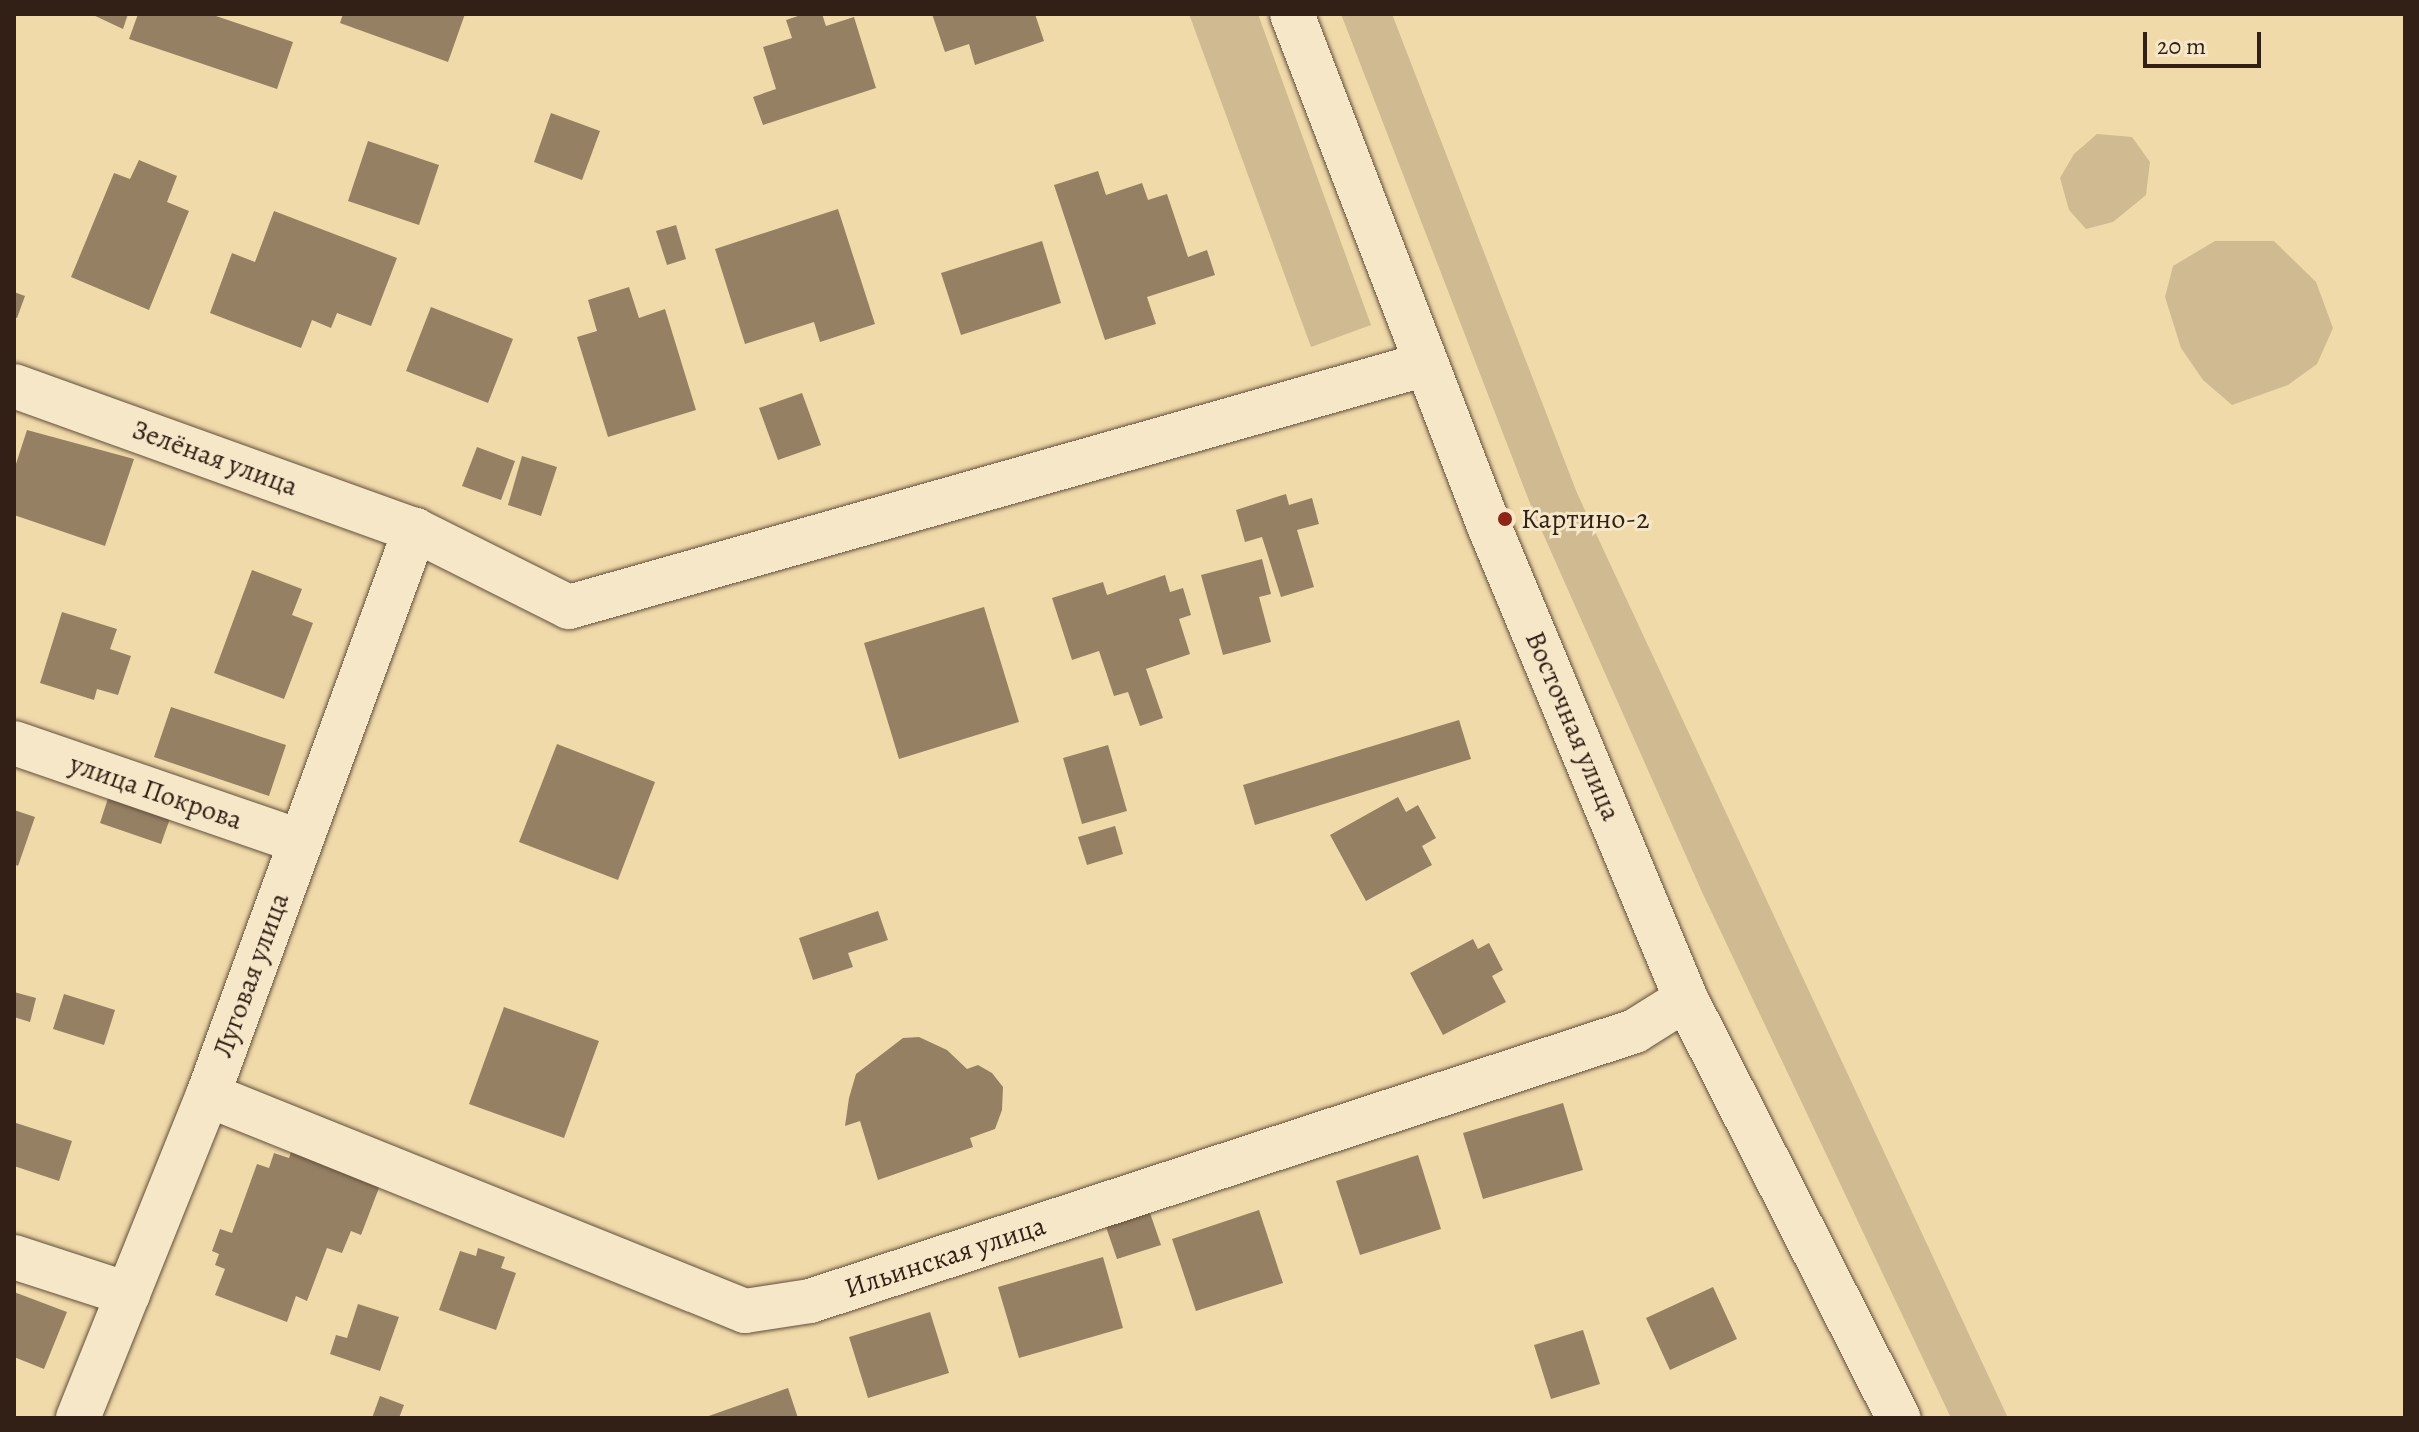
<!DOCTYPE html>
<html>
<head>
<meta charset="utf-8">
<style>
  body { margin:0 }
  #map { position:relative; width:2419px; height:1432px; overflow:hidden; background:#f0daaa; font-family:Alegreya,serif }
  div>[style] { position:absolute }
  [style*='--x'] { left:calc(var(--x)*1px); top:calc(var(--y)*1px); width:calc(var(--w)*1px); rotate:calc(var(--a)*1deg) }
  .green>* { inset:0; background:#d0ba91 }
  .building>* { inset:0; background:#958063 }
  .roads { filter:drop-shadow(0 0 2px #624e3b) drop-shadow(0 0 2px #624e3b) }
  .minor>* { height:44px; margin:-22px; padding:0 22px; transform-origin:22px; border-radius:22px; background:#f5e7c8 }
  .dots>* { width:22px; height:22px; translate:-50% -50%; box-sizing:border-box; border:4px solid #f5e7c8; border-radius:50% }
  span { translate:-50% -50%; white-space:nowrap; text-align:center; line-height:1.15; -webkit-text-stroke:6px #f5e7c8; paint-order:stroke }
  .street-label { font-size:28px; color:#321f16 }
  .poi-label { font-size:28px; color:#321f16 }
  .left { translate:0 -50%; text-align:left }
  .frame { position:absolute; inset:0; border:16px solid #321f16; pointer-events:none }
  .scale { position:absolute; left:2143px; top:32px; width:118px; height:36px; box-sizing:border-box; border:4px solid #321f16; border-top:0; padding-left:10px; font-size:24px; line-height:28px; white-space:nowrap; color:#321f16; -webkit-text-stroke:6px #f5e7c8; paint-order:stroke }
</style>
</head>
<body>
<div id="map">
  <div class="green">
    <div style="clip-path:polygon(1189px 14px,1258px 14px,1371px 325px,1311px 347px)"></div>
    <div style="clip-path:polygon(1341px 14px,1392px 14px,1577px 493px,2008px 1418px,1951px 1418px,1702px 892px,1533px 511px)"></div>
    <div style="clip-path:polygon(2097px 134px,2132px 137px,2150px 162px,2146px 195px,2113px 222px,2086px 229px,2069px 210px,2060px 178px,2074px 154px)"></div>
    <div style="clip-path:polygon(2215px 241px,2274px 241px,2316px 282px,2333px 328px,2317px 364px,2288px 385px,2232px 405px,2203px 380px,2181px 348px,2165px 297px,2173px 266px)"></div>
  </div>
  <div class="building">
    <div style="clip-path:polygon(91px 14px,128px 14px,123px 29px)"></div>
    <div style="clip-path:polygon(138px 14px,210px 14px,293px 42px,277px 89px,129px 39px)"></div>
    <div style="clip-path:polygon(343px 14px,465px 14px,448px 62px,340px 23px)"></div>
    <div style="clip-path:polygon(804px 14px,822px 14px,826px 26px,854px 17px,876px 88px,763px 125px,753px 97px,776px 89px,763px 47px,792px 38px,786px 20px)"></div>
    <div style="clip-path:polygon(932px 14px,1035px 14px,1044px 41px,975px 65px,969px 44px,945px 52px)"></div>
    <div style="clip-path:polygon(551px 113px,600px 131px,582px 180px,534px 162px)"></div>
    <div style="clip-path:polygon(368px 141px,439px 165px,419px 225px,348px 201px)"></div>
    <div style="clip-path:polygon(139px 160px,177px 176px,167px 202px,189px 211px,149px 310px,71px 277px,114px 173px,130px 179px)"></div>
    <div style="clip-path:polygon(1098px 171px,1106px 195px,1142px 183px,1148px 200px,1167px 194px,1188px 257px,1207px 250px,1215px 275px,1147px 297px,1156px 324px,1105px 340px,1054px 185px)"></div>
    <div style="clip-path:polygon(838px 209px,875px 324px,820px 342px,814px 322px,745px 344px,715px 249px)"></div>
    <div style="clip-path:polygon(274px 211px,397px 258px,371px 326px,337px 313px,331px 328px,312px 320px,301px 348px,210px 313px,232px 253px,255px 262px)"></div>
    <div style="clip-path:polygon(676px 225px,686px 259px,667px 265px,656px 231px)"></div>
    <div style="clip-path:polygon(1042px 241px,1061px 303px,961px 335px,941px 273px)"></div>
    <div style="clip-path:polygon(629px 287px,639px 318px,665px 309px,696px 410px,608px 437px,577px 337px,597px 331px,588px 300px)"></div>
    <div style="clip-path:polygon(14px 292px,25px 296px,17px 318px,14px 317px)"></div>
    <div style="clip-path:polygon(431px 307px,513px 339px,488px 403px,406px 371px)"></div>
    <div style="clip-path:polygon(802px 393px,821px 445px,778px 460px,759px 408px)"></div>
    <div style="clip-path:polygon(27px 430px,134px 459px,105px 546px,14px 515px,14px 470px)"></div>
    <div style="clip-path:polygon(477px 447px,515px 461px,501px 500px,462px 486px)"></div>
    <div style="clip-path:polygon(522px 456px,557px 467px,541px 516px,508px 505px)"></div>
    <div style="clip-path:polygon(1286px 494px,1289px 505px,1312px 498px,1319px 524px,1297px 530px,1314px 587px,1281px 597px,1262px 537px,1245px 542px,1236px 510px)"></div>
    <div style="clip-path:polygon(1262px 559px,1271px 594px,1259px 597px,1271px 642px,1223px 655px,1201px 575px)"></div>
    <div style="clip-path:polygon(252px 570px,302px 589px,292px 615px,313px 623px,284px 699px,214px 673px)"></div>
    <div style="clip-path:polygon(1165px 575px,1170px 592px,1183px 588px,1191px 615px,1179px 619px,1190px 654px,1146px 669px,1163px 718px,1140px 726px,1128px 692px,1114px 696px,1099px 651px,1072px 660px,1052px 598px,1103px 582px,1107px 595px)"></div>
    <div style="clip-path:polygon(984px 607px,1019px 722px,899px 759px,864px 643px)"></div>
    <div style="clip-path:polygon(62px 612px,117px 629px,110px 649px,131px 656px,118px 695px,97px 689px,94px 700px,40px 683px)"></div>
    <div style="clip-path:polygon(171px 707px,286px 745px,269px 796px,154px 757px)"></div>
    <div style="clip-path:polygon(1459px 720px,1471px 759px,1255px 825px,1243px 785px)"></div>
    <div style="clip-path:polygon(557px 744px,655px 782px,618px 880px,519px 842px)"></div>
    <div style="clip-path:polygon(1108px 745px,1127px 811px,1082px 824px,1063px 758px)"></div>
    <div style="clip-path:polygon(111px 789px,173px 810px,161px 844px,100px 823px)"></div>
    <div style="clip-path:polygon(1398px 797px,1406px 812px,1418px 805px,1436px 838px,1422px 846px,1432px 865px,1366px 901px,1330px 835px)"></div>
    <div style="clip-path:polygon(14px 810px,35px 817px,18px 866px,14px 864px)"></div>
    <div style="clip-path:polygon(1115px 826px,1123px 854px,1087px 865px,1078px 837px)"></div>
    <div style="clip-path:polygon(878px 911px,888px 940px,848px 953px,853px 967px,813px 980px,799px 938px)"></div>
    <div style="clip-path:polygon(1473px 939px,1478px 949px,1489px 943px,1503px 970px,1492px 976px,1506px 1002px,1443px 1035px,1410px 973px)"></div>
    <div style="clip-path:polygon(14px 992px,36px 998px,30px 1022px,14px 1017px)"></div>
    <div style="clip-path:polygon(64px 994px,115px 1010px,104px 1045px,53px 1029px)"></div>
    <div style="clip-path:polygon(504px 1007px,599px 1041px,564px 1138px,469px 1104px)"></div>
    <div style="clip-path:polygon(919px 1037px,947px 1050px,967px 1069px,978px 1065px,992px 1073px,1003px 1087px,1002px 1110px,995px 1129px,970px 1138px,973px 1147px,878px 1180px,860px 1121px,845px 1126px,849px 1098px,856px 1074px,903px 1038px)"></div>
    <div style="clip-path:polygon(1563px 1103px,1583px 1170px,1483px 1199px,1463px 1133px)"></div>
    <div style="clip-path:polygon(16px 1123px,72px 1141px,59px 1181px,14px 1166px)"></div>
    <div style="clip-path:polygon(293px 1147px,382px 1180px,361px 1235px,351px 1231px,342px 1253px,327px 1248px,307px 1301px,296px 1296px,287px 1322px,215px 1295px,225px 1269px,215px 1265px,219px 1254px,212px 1251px,220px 1229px,232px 1233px,257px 1164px,269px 1168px,274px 1153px,289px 1158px)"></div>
    <div style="clip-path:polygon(1418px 1155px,1441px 1229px,1360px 1255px,1336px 1181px)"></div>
    <div style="clip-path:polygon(1259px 1210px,1283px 1283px,1196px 1311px,1172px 1239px)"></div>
    <div style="clip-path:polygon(1150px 1213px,1161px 1245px,1117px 1259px,1106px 1227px)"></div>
    <div style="clip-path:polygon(478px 1248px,505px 1257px,501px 1268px,516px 1273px,496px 1330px,439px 1310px,460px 1251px,476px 1256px)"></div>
    <div style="clip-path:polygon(1103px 1257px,1123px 1328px,1019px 1358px,998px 1287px)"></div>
    <div style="clip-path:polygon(1713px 1287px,1737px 1339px,1670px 1370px,1646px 1318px)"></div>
    <div style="clip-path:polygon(14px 1292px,67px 1312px,44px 1369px,14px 1357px)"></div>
    <div style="clip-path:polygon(358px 1304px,399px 1317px,380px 1371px,330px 1354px,336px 1335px,347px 1338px)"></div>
    <div style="clip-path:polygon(930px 1312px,949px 1373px,868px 1398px,849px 1337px)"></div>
    <div style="clip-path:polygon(1583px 1330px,1600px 1384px,1551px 1399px,1534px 1345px)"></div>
    <div style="clip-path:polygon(788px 1388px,798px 1418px,703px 1418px)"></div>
    <div style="clip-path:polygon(380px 1396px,404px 1405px,399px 1418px,372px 1418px)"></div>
  </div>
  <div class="roads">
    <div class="minor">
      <div style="--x:1292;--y:14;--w:549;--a:68.95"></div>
      <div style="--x:1489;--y:526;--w:512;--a:67.39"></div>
      <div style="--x:1686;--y:999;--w:470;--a:63.1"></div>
      <div style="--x:14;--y:386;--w:426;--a:19.8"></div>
      <div style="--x:415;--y:530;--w:172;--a:26.6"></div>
      <div style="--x:569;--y:607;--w:891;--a:-15.83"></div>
      <div style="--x:14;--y:743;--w:301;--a:19"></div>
      <div style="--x:208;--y:1095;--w:579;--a:21.91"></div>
      <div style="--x:745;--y:1311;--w:66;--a:-8.7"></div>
      <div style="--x:810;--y:1301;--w:868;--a:-18.12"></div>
      <div style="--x:1635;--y:1031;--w:60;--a:-32.1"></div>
      <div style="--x:14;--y:1257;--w:120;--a:18"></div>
      <div style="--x:78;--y:1418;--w:348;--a:-68.1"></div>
      <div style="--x:208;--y:1095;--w:602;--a:-69.88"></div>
    </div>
  </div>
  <div class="dots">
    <div style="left:1505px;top:519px;background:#8f2418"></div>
  </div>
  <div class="street-label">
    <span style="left:215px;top:458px;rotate:20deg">Зелёная улица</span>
    <span style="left:1573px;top:726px;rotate:67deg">Восточная улица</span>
    <span style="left:156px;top:792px;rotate:19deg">улица Покрова</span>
    <span style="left:251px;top:975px;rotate:-70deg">Луговая улица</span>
    <span style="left:945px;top:1257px;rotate:-18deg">Ильинская улица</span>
  </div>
  <div class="poi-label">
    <span class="left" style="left:1521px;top:519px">Картино-2</span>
  </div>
  <div class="frame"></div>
  <div class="scale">20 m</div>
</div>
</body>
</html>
